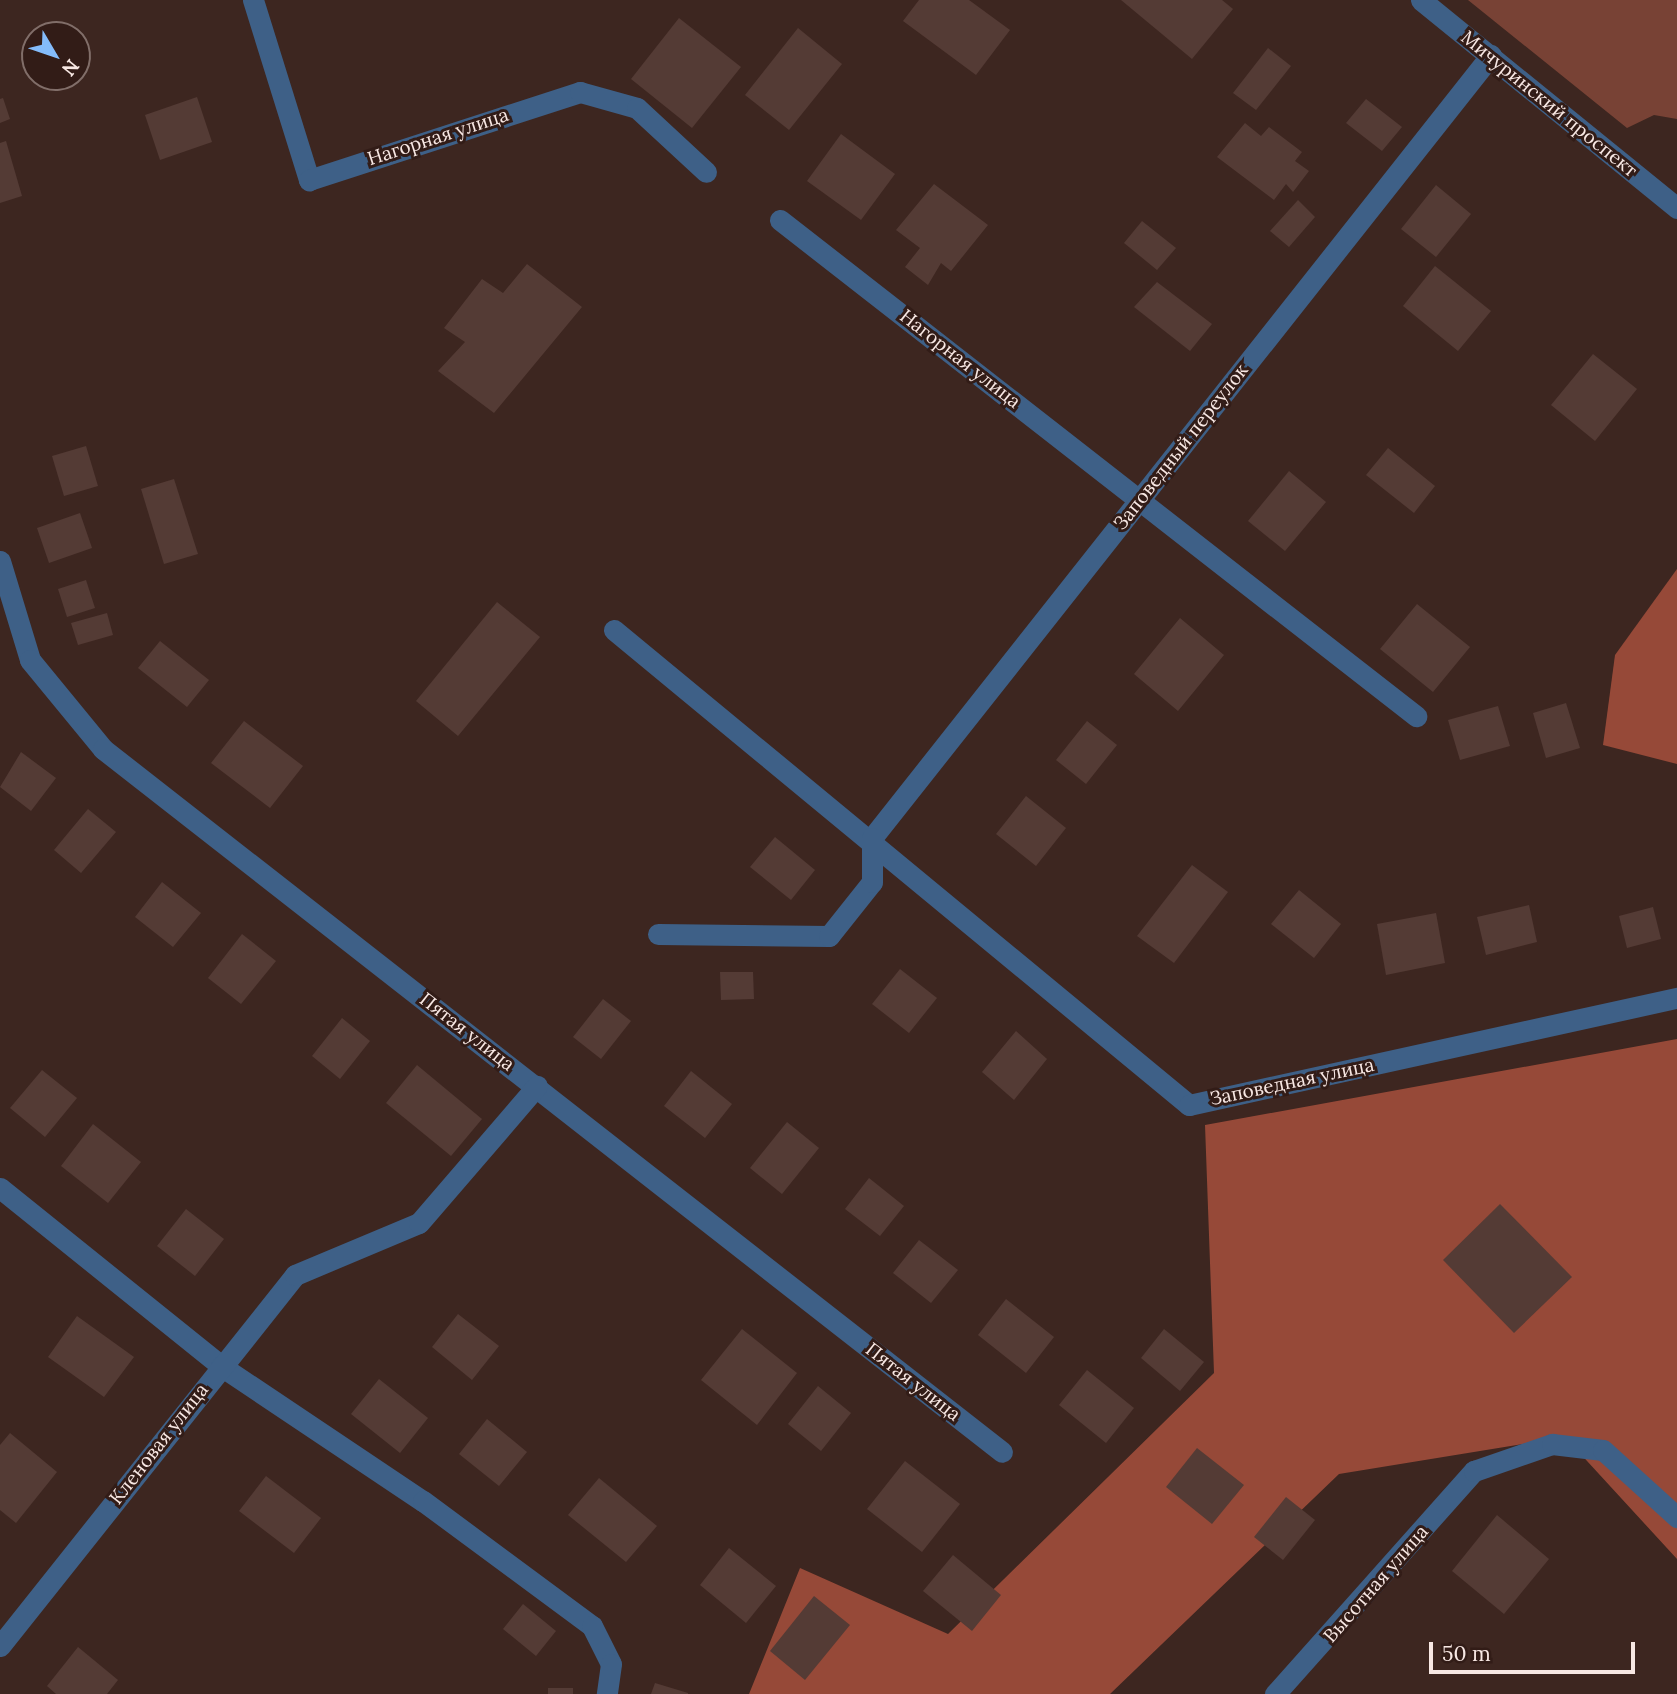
<!DOCTYPE html>
<html>
<head>
<meta charset="utf-8">
<style>
  body { margin:0 }
  #map { position:relative; width:1677px; height:1694px; overflow:hidden; background:#3d2620; font-family:Lora,serif }
  div>[style] { position:absolute }
  [style*='--x'] { left:calc(var(--x)*1px); top:calc(var(--y)*1px); width:calc(var(--w)*1px); rotate:calc(var(--a)*1deg) }
  .green>* { inset:0; background:#784235 }
  .forest>* { inset:0; background:#964938 }
  .building>* { inset:0; background:#543b35 }
  .minor>* { height:21px; margin:-10.5px; padding:0 10.5px; transform-origin:10.5px; border-radius:10.5px; background:#3e6087 }
  span { translate:-50% -50%; white-space:nowrap; text-align:center; line-height:1.15; -webkit-text-stroke:6px #321c17; paint-order:stroke }
  .street-label { font-size:19px; color:#f8e8e4 }
  .north { position:absolute; left:21px; top:21px; width:70px; height:70px; box-sizing:border-box; background:#321c17; border:2px solid #816e69; border-radius:50%; rotate:129deg; font-size:19px; font-weight:700; line-height:28px; text-align:center; color:#f8e8e4 }
  .north::after { content:''; display:block; margin:auto; width:24px; height:32px; background:#84bcfb; clip-path:polygon(50% 0,100% 100%,50% 72%,0 100%) }
  .scale { position:absolute; left:1429px; top:1642px; width:206px; height:32px; box-sizing:border-box; border:4px solid #f8e8e4; border-top:0; padding-left:9px; font-size:21px; line-height:24px; white-space:nowrap; color:#f8e8e4; -webkit-text-stroke:5px #321c17; paint-order:stroke }
</style>
</head>
<body>
<div id="map">
  <div class="green">
    <div style="clip-path:polygon(1468px 0,1677px 0,1677px 119px,1654px 115px,1627px 128px)"></div>
  </div>
  <div class="forest">
    <div style="clip-path:polygon(1677px 569px,1677px 764px,1603px 745px,1615px 655px)"></div>
    <div style="clip-path:polygon(1677px 1039px,1677px 1559px,1565px 1437px,1339px 1474px,1110px 1694px,749px 1694px,800px 1568px,948px 1634px,1214px 1373px,1205px 1125px)"></div>
  </div>
  <div class="building">
    <div style="clip-path:polygon(919px 0,969px 0,1010px 30px,976px 75px,903px 21px)"></div>
    <div style="clip-path:polygon(1121px 0,1222px 0,1233px 9px,1192px 59px)"></div>
    <div style="clip-path:polygon(679px 18px,741px 67px,692px 128px,631px 79px)"></div>
    <div style="clip-path:polygon(798px 28px,842px 64px,789px 130px,745px 95px)"></div>
    <div style="clip-path:polygon(1268px 48px,1291px 66px,1256px 110px,1233px 93px)"></div>
    <div style="clip-path:polygon(197px 97px,212px 142px,160px 160px,145px 115px)"></div>
    <div style="clip-path:polygon(3px 98px,10px 119px,0 123px,0 99px)"></div>
    <div style="clip-path:polygon(1366px 99px,1402px 127px,1382px 151px,1346px 123px)"></div>
    <div style="clip-path:polygon(1245px 123px,1261px 136px,1269px 127px,1302px 152px,1295px 161px,1309px 171px,1293px 192px,1286px 184px,1274px 200px,1217px 157px)"></div>
    <div style="clip-path:polygon(841px 134px,895px 174px,861px 220px,807px 181px)"></div>
    <div style="clip-path:polygon(6px 141px,22px 196px,0 203px,0 143px)"></div>
    <div style="clip-path:polygon(934px 184px,988px 225px,951px 271px,941px 263px,928px 285px,905px 267px,920px 248px,896px 230px)"></div>
    <div style="clip-path:polygon(1436px 185px,1471px 214px,1436px 257px,1401px 229px)"></div>
    <div style="clip-path:polygon(1298px 200px,1315px 217px,1289px 247px,1270px 231px)"></div>
    <div style="clip-path:polygon(1142px 221px,1176px 248px,1157px 270px,1124px 243px)"></div>
    <div style="clip-path:polygon(527px 264px,582px 307px,494px 413px,438px 371px,465px 342px,444px 328px,482px 279px,503px 293px)"></div>
    <div style="clip-path:polygon(1435px 266px,1491px 311px,1458px 351px,1403px 306px)"></div>
    <div style="clip-path:polygon(1157px 282px,1212px 324px,1190px 351px,1134px 307px)"></div>
    <div style="clip-path:polygon(1593px 354px,1637px 389px,1595px 441px,1551px 405px)"></div>
    <div style="clip-path:polygon(86px 446px,98px 486px,64px 496px,52px 456px)"></div>
    <div style="clip-path:polygon(1388px 448px,1435px 486px,1414px 513px,1366px 475px)"></div>
    <div style="clip-path:polygon(1289px 471px,1326px 502px,1285px 551px,1248px 521px)"></div>
    <div style="clip-path:polygon(174px 479px,198px 554px,164px 564px,141px 489px)"></div>
    <div style="clip-path:polygon(80px 513px,92px 548px,49px 563px,37px 528px)"></div>
    <div style="clip-path:polygon(86px 580px,95px 608px,67px 617px,58px 589px)"></div>
    <div style="clip-path:polygon(497px 602px,540px 637px,458px 736px,416px 701px)"></div>
    <div style="clip-path:polygon(1417px 604px,1470px 647px,1433px 692px,1380px 649px)"></div>
    <div style="clip-path:polygon(107px 613px,113px 635px,78px 645px,71px 623px)"></div>
    <div style="clip-path:polygon(1180px 618px,1224px 655px,1178px 711px,1134px 674px)"></div>
    <div style="clip-path:polygon(160px 641px,209px 680px,187px 707px,138px 668px)"></div>
    <div style="clip-path:polygon(1566px 703px,1580px 748px,1546px 758px,1533px 713px)"></div>
    <div style="clip-path:polygon(1498px 706px,1510px 746px,1460px 760px,1448px 720px)"></div>
    <div style="clip-path:polygon(244px 721px,303px 766px,270px 808px,211px 763px)"></div>
    <div style="clip-path:polygon(1087px 721px,1117px 745px,1086px 784px,1056px 760px)"></div>
    <div style="clip-path:polygon(21px 752px,56px 778px,31px 811px,0 787px)"></div>
    <div style="clip-path:polygon(1026px 796px,1066px 828px,1036px 866px,996px 834px)"></div>
    <div style="clip-path:polygon(88px 809px,116px 832px,81px 873px,54px 850px)"></div>
    <div style="clip-path:polygon(775px 837px,815px 870px,791px 900px,750px 867px)"></div>
    <div style="clip-path:polygon(1192px 865px,1228px 892px,1174px 963px,1137px 936px)"></div>
    <div style="clip-path:polygon(162px 882px,201px 913px,173px 947px,135px 917px)"></div>
    <div style="clip-path:polygon(1299px 890px,1341px 924px,1314px 958px,1271px 924px)"></div>
    <div style="clip-path:polygon(1529px 905px,1537px 942px,1486px 955px,1477px 917px)"></div>
    <div style="clip-path:polygon(1653px 907px,1661px 939px,1627px 948px,1619px 916px)"></div>
    <div style="clip-path:polygon(1436px 913px,1445px 963px,1386px 975px,1377px 924px)"></div>
    <div style="clip-path:polygon(242px 934px,276px 961px,241px 1004px,208px 978px)"></div>
    <div style="clip-path:polygon(900px 969px,937px 998px,909px 1033px,872px 1004px)"></div>
    <div style="clip-path:polygon(720px 972px,753px 972px,754px 999px,721px 1000px)"></div>
    <div style="clip-path:polygon(603px 999px,631px 1021px,601px 1059px,573px 1037px)"></div>
    <div style="clip-path:polygon(342px 1018px,370px 1041px,340px 1079px,312px 1056px)"></div>
    <div style="clip-path:polygon(1016px 1031px,1047px 1059px,1014px 1100px,982px 1072px)"></div>
    <div style="clip-path:polygon(417px 1065px,482px 1119px,451px 1156px,386px 1103px)"></div>
    <div style="clip-path:polygon(42px 1070px,77px 1098px,45px 1137px,10px 1108px)"></div>
    <div style="clip-path:polygon(691px 1071px,732px 1104px,705px 1138px,664px 1106px)"></div>
    <div style="clip-path:polygon(787px 1122px,819px 1148px,782px 1194px,750px 1168px)"></div>
    <div style="clip-path:polygon(93px 1124px,141px 1162px,108px 1203px,61px 1166px)"></div>
    <div style="clip-path:polygon(869px 1178px,904px 1206px,880px 1236px,845px 1209px)"></div>
    <div style="clip-path:polygon(1500px 1204px,1572px 1277px,1514px 1333px,1443px 1260px)"></div>
    <div style="clip-path:polygon(186px 1209px,224px 1239px,195px 1276px,157px 1246px)"></div>
    <div style="clip-path:polygon(919px 1240px,958px 1270px,931px 1303px,893px 1273px)"></div>
    <div style="clip-path:polygon(1006px 1299px,1054px 1337px,1026px 1373px,978px 1335px)"></div>
    <div style="clip-path:polygon(458px 1314px,499px 1346px,472px 1380px,432px 1347px)"></div>
    <div style="clip-path:polygon(77px 1316px,134px 1357px,104px 1397px,48px 1357px)"></div>
    <div style="clip-path:polygon(742px 1329px,797px 1373px,757px 1425px,701px 1380px)"></div>
    <div style="clip-path:polygon(1164px 1329px,1204px 1362px,1180px 1391px,1141px 1358px)"></div>
    <div style="clip-path:polygon(1087px 1370px,1134px 1408px,1106px 1443px,1059px 1405px)"></div>
    <div style="clip-path:polygon(379px 1379px,428px 1418px,400px 1453px,351px 1414px)"></div>
    <div style="clip-path:polygon(818px 1386px,851px 1413px,821px 1451px,788px 1424px)"></div>
    <div style="clip-path:polygon(487px 1419px,527px 1452px,499px 1486px,459px 1454px)"></div>
    <div style="clip-path:polygon(10px 1433px,57px 1472px,16px 1523px,0 1510px,0 1445px)"></div>
    <div style="clip-path:polygon(1197px 1448px,1244px 1485px,1212px 1524px,1166px 1487px)"></div>
    <div style="clip-path:polygon(905px 1461px,960px 1504px,922px 1552px,867px 1509px)"></div>
    <div style="clip-path:polygon(266px 1476px,321px 1518px,294px 1553px,239px 1511px)"></div>
    <div style="clip-path:polygon(599px 1478px,657px 1526px,626px 1562px,568px 1515px)"></div>
    <div style="clip-path:polygon(1286px 1497px,1315px 1520px,1283px 1560px,1254px 1537px)"></div>
    <div style="clip-path:polygon(1497px 1515px,1549px 1559px,1504px 1614px,1452px 1571px)"></div>
    <div style="clip-path:polygon(729px 1548px,776px 1586px,746px 1623px,700px 1585px)"></div>
    <div style="clip-path:polygon(953px 1555px,1001px 1595px,972px 1631px,923px 1591px)"></div>
    <div style="clip-path:polygon(814px 1596px,850px 1625px,805px 1680px,770px 1651px)"></div>
    <div style="clip-path:polygon(523px 1604px,556px 1631px,536px 1656px,503px 1629px)"></div>
    <div style="clip-path:polygon(78px 1647px,118px 1680px,107px 1694px,56px 1694px,47px 1686px)"></div>
    <div style="clip-path:polygon(655px 1683px,688px 1693px,688px 1694px,651px 1694px)"></div>
    <div style="clip-path:polygon(548px 1688px,573px 1688px,573px 1694px,548px 1694px)"></div>
  </div>
  <div class="minor">
    <div style="--x:253;--y:0;--w:189;--a:72.7"></div>
    <div style="--x:309;--y:180;--w:285;--a:-18"></div>
    <div style="--x:580;--y:92;--w:59;--a:15.7"></div>
    <div style="--x:637;--y:108;--w:94;--a:42.8"></div>
    <div style="--x:1421;--y:0;--w:330;--a:39.1"></div>
    <div style="--x:780;--y:220;--w:807;--a:37.95"></div>
    <div style="--x:0;--y:561;--w:103;--a:73.1"></div>
    <div style="--x:30;--y:660;--w:115;--a:50.6"></div>
    <div style="--x:103;--y:749;--w:1141;--a:38.02"></div>
    <div style="--x:614;--y:630;--w:746;--a:39.56"></div>
    <div style="--x:1189;--y:1105;--w:500;--a:-12.4"></div>
    <div style="--x:872;--y:838;--w:998;--a:-51.67"></div>
    <div style="--x:658;--y:934;--w:171;--a:0.7"></div>
    <div style="--x:829;--y:936;--w:69;--a:-51.5"></div>
    <div style="--x:872;--y:882;--w:44;--a:-90"></div>
    <div style="--x:0;--y:1188;--w:284;--a:38.8"></div>
    <div style="--x:221;--y:1366;--w:243;--a:33.8"></div>
    <div style="--x:423;--y:1501;--w:210;--a:36.5"></div>
    <div style="--x:592;--y:1626;--w:42;--a:63.4"></div>
    <div style="--x:611;--y:1664;--w:30;--a:98"></div>
    <div style="--x:0;--y:1646;--w:474;--a:-51.5"></div>
    <div style="--x:295;--y:1275;--w:134;--a:-22.8"></div>
    <div style="--x:419;--y:1223;--w:181;--a:-49.3"></div>
    <div style="--x:1275;--y:1694;--w:299;--a:-48.3"></div>
    <div style="--x:1474;--y:1471;--w:83;--a:-19.1"></div>
    <div style="--x:1552;--y:1444;--w:51;--a:6.7"></div>
    <div style="--x:1603;--y:1450;--w:100;--a:42.2"></div>
  </div>
  <div class="street-label">
    <span style="left:1549px;top:104px;rotate:39deg">Мичуринский проспект</span>
    <span style="left:438px;top:137px;rotate:-18deg">Нагорная улица</span>
    <span style="left:960px;top:359px;rotate:38deg">Нагорная улица</span>
    <span style="left:1181px;top:447px;rotate:-52deg">Заповедный переулок</span>
    <span style="left:467px;top:1032px;rotate:38deg">Пятая улица</span>
    <span style="left:1292px;top:1082px;rotate:-12deg">Заповедная улица</span>
    <span style="left:913px;top:1382px;rotate:38deg">Пятая улица</span>
    <span style="left:159px;top:1444px;rotate:-52deg">Кленовая улица</span>
    <span style="left:1376px;top:1584px;rotate:-49deg">Высотная улица</span>
  </div>
  <div class="north">N</div>
  <div class="scale">50 m</div>
</div>
</body>
</html>
